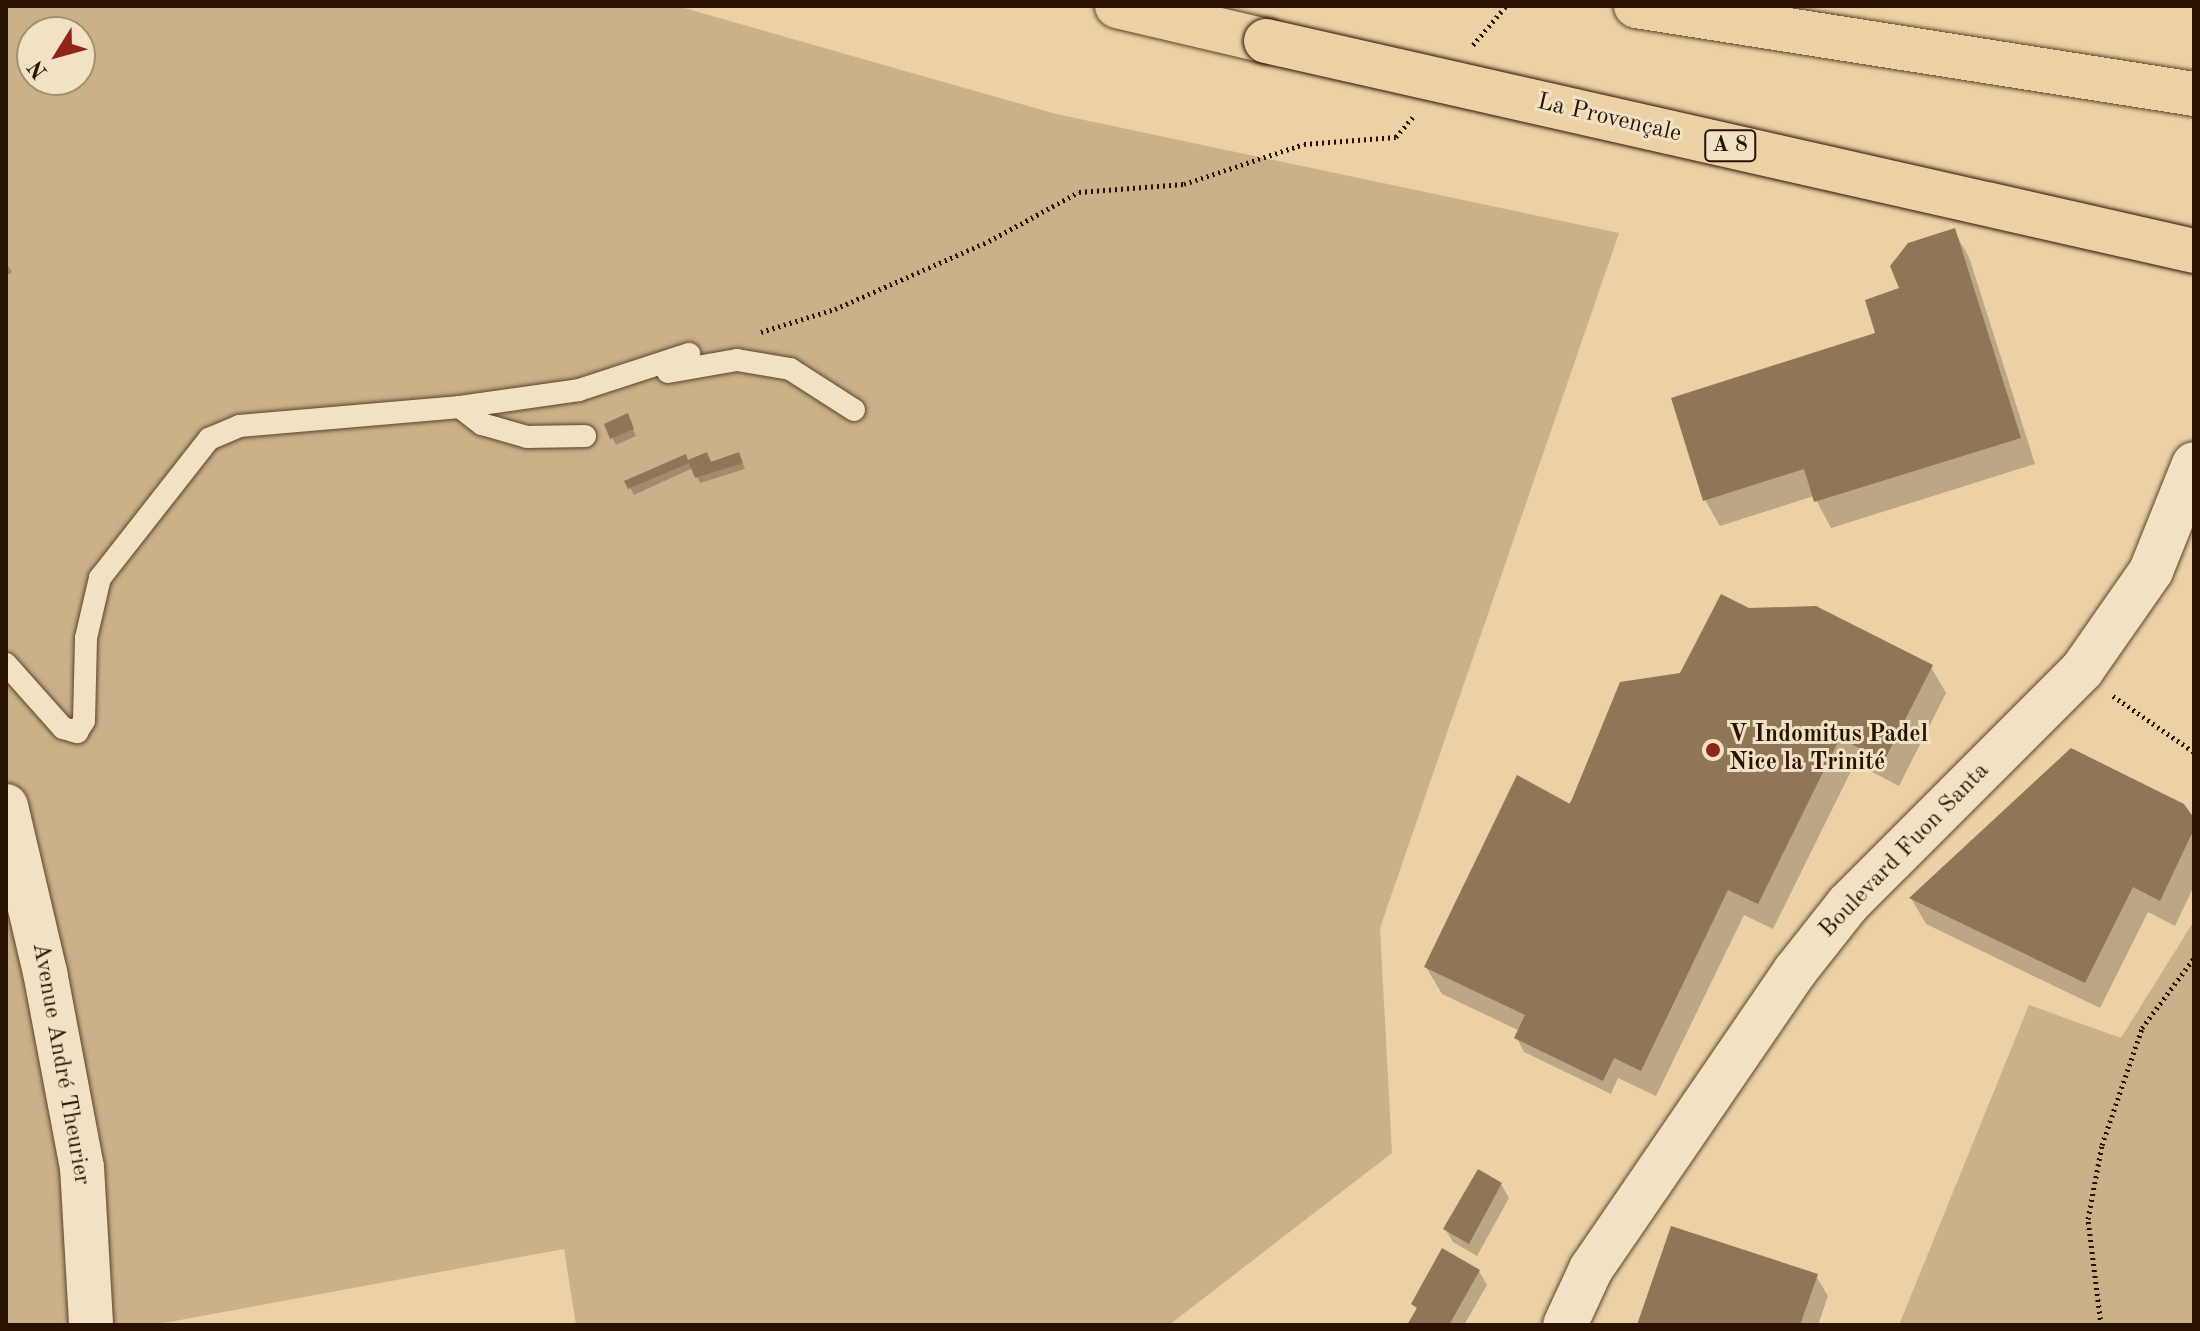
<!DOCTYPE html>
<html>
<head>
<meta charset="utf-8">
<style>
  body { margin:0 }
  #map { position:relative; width:2200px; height:1331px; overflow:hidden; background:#ebd1a5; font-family:"Old Standard TT",serif }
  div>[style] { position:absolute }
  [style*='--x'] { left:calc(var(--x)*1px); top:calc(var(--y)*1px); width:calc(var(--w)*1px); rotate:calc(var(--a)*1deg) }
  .green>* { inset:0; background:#cab189 }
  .shadow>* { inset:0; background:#0003 }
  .building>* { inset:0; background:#8e7656 }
  .path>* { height:5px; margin-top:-2.5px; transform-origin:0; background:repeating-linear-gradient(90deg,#291300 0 2px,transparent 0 6px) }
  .roads { filter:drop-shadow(0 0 2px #5a4229) drop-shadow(0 0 2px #5a4229) }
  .service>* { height:22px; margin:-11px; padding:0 11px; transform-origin:11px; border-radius:11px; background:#f2e1c4 }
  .minor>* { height:44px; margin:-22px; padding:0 22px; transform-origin:22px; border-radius:22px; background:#f2e1c4 }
  .motorway>* { height:44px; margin:-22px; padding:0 22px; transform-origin:22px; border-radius:22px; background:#ebd1a5 }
  .bridges { filter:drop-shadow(0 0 2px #291300) drop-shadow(0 0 2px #291300) }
  .motorway-bridge>* { height:44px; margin:-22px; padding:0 22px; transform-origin:22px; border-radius:22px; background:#ebd1a5 }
  .dots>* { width:22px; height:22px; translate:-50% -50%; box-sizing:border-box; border:4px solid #f2e1c4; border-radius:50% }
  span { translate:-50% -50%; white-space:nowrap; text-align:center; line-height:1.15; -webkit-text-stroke:6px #f2e1c4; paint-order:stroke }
  .shield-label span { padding:2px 6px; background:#f2e1c4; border:2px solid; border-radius:6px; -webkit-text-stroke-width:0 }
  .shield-label { font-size:22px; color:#291300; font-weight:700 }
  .street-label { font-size:24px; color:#291300 }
  .poi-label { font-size:24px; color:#291300; font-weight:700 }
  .left { translate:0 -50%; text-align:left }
  .frame { position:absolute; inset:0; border:8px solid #291300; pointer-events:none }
  .north { position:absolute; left:16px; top:16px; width:80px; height:80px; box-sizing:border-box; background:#f2e1c4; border:2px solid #a28f76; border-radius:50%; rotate:233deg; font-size:22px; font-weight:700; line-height:32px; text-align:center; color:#291300 }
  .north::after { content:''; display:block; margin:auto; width:28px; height:36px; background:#8f2418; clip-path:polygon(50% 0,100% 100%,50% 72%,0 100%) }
</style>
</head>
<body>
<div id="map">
  <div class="green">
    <div style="clip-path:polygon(evenodd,6px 6px,677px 6px,1056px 114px,1619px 233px,1380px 928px,1392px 1153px,1169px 1325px,576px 1325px,564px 1249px,153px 1325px,6px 1325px,6px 6px,32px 32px,80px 32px,80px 80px,32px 80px,32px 32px)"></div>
    <div style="clip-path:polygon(2194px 921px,2194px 1325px,1899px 1325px,2029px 1005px,2121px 1038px)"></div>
  </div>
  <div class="shadow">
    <div style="clip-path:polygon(1954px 231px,1969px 257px,2035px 464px,1831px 528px,1814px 496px,1720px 526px,1705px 500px,1878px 334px,1901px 290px)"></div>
    <div style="clip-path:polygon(6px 262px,12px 272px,6px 276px)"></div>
    <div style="clip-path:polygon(630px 422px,636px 436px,616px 445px,606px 425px)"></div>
    <div style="clip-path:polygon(741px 460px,745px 469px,700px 483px,693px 468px,634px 495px,627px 482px,688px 462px)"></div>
    <div style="clip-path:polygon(1748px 610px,1931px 667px,1946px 693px,1899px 786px,1855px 763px,1773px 929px,1744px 915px,1656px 1096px,1618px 1078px,1611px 1094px,1524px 1052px,1517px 1038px,1520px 1031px,1442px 994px,1426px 967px,1681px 675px)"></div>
    <div style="clip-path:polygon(2194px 821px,2194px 886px,2175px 926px,2148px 912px,2100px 1008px,1926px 924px,1911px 898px)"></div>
    <div style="clip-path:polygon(1501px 1184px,1509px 1198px,1477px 1256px,1453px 1242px,1445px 1229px)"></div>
    <div style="clip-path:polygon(1479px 1271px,1487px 1285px,1464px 1325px,1410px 1325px,1418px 1311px,1414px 1304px)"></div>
    <div style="clip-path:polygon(1816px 1276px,1828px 1296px,1818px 1325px,1639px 1325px)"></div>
  </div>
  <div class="building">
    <div style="clip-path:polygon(1955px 228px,2021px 438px,1814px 502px,1804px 469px,1703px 501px,1671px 398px,1875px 333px,1865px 300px,1899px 288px,1890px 266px,1908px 243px)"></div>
    <div style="clip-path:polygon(628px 413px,634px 429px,610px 439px,604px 424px)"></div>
    <div style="clip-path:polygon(707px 452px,711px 462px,739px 452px,743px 463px,695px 478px,689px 463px,628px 489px,624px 481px,686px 454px,688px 460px)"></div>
    <div style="clip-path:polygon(1721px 594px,1749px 608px,1816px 606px,1933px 665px,1884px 761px,1840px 738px,1758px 904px,1728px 890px,1641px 1071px,1614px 1058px,1603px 1081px,1514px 1038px,1525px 1015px,1424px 967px,1517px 775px,1570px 804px,1620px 682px,1680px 673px)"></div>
    <div style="clip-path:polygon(2071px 748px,2184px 804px,2194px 818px,2194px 829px,2160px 901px,2133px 887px,2085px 983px,1909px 898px)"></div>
    <div style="clip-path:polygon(1478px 1169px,1502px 1183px,1469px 1244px,1443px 1229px)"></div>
    <div style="clip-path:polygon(1671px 1226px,1818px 1274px,1800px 1325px,1637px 1325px)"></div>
    <div style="clip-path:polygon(1442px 1248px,1480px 1270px,1449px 1325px,1407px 1325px,1417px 1308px,1411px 1304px)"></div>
  </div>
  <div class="path">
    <div style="--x:1473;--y:45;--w:51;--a:-49.8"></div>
    <div style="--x:761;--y:332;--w:77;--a:-17.3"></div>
    <div style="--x:835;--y:309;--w:168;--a:-23.8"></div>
    <div style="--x:989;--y:241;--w:102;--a:-28.6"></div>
    <div style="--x:1079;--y:192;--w:105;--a:-4.4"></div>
    <div style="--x:1184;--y:184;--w:126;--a:-18.4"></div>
    <div style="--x:1304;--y:144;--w:92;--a:-4.4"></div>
    <div style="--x:1396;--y:137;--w:26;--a:-50"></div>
    <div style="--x:2113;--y:696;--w:98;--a:34.7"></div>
    <div style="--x:2101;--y:1325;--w:107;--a:-97"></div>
    <div style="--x:2088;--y:1219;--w:75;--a:-79.3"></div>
    <div style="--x:2102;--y:1145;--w:124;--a:-71.1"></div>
    <div style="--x:2142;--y:1028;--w:87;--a:-53.4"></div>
  </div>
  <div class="roads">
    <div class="service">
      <div style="--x:668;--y:372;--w:70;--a:-9.9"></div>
      <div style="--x:737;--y:360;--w:54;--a:9.6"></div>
      <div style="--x:790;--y:369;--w:76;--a:32.6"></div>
      <div style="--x:460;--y:407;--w:28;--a:38"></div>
      <div style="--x:482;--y:424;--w:47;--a:16.1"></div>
      <div style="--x:527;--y:437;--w:58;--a:-1"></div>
      <div style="--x:6;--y:664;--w:86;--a:48.3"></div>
      <div style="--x:63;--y:728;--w:15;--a:16"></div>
      <div style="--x:77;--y:732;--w:13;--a:-58"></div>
      <div style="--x:84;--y:721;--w:83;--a:-88.6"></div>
      <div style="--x:86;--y:638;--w:62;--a:-76.9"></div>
      <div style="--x:100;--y:578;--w:177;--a:-51.9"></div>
      <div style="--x:209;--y:439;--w:33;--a:-23"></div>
      <div style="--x:239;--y:426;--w:222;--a:-4.9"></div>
      <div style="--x:460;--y:407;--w:120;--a:-8.1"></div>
      <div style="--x:579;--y:390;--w:116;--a:-18.1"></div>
    </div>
    <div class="minor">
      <div style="--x:6;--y:806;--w:171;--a:76.8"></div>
      <div style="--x:45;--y:972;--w:198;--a:79.3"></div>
      <div style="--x:82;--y:1167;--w:158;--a:86.7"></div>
      <div style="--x:1565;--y:1325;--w:62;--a:-65.1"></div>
      <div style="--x:1591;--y:1269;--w:361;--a:-55.6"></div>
      <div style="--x:1795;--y:971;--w:85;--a:-51.7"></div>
      <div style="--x:1848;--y:904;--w:331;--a:-45"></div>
      <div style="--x:2082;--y:670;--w:121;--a:-55.1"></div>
      <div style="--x:2151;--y:571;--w:115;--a:-68.1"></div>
    </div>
    <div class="motorway">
      <div style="--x:1117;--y:6;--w:153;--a:13.2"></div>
      <div style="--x:1636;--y:6;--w:565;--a:8.96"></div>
    </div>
  </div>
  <div class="bridges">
    <div class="motorway-bridge">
      <div style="--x:1266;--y:41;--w:951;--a:12.75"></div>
    </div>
  </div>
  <div class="dots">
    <div style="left:1713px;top:750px;background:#8f2418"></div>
  </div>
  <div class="shield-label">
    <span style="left:1730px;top:146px">A 8</span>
  </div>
  <div class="street-label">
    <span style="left:1609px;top:119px;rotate:13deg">La Provençale</span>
    <span style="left:1905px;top:851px;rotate:-46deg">Boulevard Fuon Santa</span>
    <span style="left:60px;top:1064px;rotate:80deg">Avenue André Theurier</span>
  </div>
  <div class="poi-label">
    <span class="left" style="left:1729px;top:750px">V Indomitus Padel<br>Nice la Trinité</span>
  </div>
  <div class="frame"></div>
  <div class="north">N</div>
</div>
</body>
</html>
